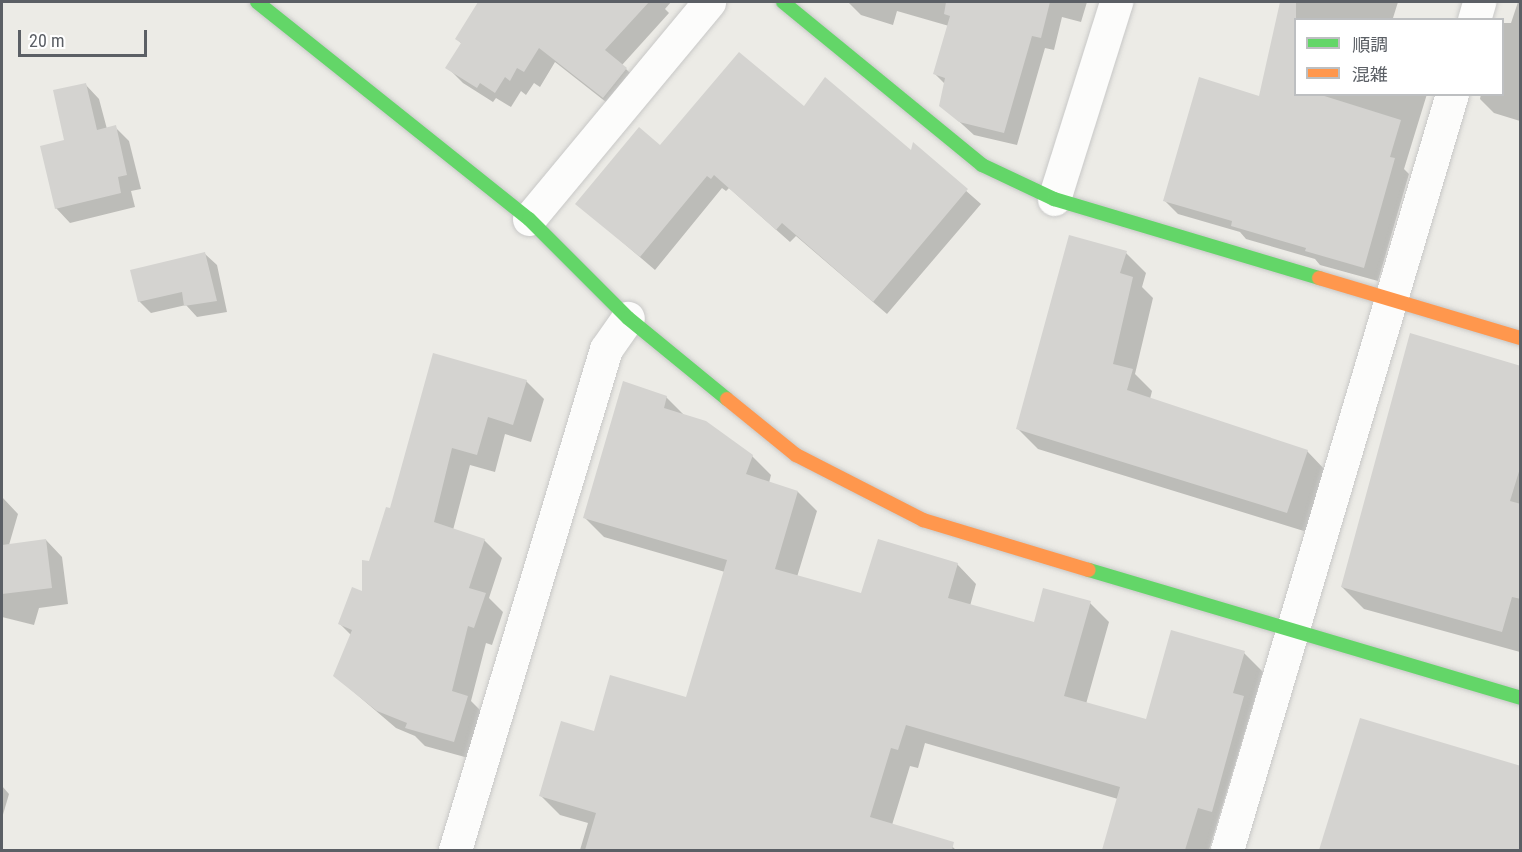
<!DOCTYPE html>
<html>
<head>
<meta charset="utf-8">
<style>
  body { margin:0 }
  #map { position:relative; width:1522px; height:852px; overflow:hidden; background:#ecebe6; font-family:"Roboto Condensed","Noto Sans JP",sans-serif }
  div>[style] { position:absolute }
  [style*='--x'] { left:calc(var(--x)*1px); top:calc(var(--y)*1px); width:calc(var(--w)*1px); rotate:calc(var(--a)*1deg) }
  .shadow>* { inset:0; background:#0003 }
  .building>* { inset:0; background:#d4d3d0 }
  .roads { filter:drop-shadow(0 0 2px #c8c8c7) drop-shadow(0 0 2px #c8c8c7) }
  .street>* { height:33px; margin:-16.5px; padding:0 16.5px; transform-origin:16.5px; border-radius:16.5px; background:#fcfcfb }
  .fast>* { height:14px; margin:-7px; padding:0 7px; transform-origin:7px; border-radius:7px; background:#63d668 }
  .slow>* { height:14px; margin:-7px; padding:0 7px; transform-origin:7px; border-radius:7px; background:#ff974d }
  span { translate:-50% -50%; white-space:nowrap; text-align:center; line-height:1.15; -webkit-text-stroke:4.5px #fff; paint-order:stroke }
  .frame { position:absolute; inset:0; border:3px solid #5b5f65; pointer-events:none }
  .legend { position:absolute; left:1294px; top:18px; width:210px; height:78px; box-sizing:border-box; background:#fff; border:2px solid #bdbfc1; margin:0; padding:8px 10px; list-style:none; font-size:18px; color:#5b5f65 }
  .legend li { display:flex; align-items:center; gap:12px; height:30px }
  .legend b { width:30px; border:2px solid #bdbfc1 }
  .scale { position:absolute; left:18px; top:30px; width:129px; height:27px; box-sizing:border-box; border:3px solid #5b5f65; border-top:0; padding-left:8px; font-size:18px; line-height:21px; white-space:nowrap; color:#5b5f65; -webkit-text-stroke:4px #fff; paint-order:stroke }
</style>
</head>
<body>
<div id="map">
  <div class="shadow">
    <div style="clip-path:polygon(480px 2px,671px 2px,665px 9px,669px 13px,622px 65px,642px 85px,620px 113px,555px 62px,540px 87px,534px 83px,526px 95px,521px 91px,511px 107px,496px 98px,493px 102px,463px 83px,447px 67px,462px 44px,457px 39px)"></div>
    <div style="clip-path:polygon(848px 2px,1087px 2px,1081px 22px,1062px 17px,1054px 50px,1045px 48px,1017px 145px,974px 135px,941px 105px,945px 84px,935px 74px,949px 26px,897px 11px,893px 25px,861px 15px)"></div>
    <div style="clip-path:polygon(1287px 2px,1398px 2px,1393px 18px,1397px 20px,1296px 20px,1296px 94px,1427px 94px,1404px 169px,1409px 174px,1378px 281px,1320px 265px,1315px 259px,1246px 239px,1240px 232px,1178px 214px,1164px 200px,1260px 98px)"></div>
    <div style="clip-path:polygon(1518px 2px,1520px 2px,1520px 121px,1494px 113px,1480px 99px,1481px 94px,1502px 94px,1502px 23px,1511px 23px)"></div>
    <div style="clip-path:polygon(85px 84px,99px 99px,107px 129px,115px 127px,129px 141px,141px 189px,131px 191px,135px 207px,70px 223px,56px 208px,66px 141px)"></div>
    <div style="clip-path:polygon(804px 108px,912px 152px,914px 145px,981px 204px,887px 314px,796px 236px,790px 242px,729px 188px,726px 191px,722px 188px,655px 270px,578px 204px,660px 147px)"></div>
    <div style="clip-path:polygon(1126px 253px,1146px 273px,1142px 287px,1153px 298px,1135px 374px,1152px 391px,1150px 399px,1307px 451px,1327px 472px,1307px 532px,1038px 449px,1018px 429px)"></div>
    <div style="clip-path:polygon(205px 254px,217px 265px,227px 312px,197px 317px,186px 305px,151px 313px,139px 301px)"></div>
    <div style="clip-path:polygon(434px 355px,526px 381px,544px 399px,531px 442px,505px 434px,495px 472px,470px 465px,453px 530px,484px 540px,502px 558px,489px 598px,503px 612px,492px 645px,486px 643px,471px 701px,485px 715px,472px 759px,425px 746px,415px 736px,396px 728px,335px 676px,351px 635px,340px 624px,364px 594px,370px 562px,391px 510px)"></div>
    <div style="clip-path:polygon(1520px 368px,1520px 652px,1364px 609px,1342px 587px)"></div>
    <div style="clip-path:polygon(666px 397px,685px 416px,752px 456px,771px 475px,769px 483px,798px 492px,817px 511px,797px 577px,861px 595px,957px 564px,976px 584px,970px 606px,1035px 624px,1090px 603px,1109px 622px,1086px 704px,1147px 721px,1244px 653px,1263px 672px,1209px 850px,1104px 850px,1118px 799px,925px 743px,918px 768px,910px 766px,892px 825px,946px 841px,956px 850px,710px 850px,679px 841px,676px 850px,580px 850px,588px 823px,560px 815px,541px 796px,595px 733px,687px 699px,725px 572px,604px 537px,584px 517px)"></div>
    <div style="clip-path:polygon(2px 497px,18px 514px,9px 545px,46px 540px,62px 557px,68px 604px,39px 608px,34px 625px,2px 617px)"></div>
    <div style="clip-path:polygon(1361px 720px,1520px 767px,1520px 850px,1322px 850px)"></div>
    <div style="clip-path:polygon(2px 786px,9px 794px,2px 818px)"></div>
  </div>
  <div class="building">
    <div style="clip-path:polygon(478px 2px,649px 2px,605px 50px,627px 68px,603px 98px,539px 48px,524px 72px,517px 68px,510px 81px,505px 77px,495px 93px,480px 83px,477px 88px,445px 68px,461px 43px,455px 39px)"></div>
    <div style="clip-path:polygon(946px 2px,1050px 2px,1041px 38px,1032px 36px,1004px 133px,959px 122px,939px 106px,945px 78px,933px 74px,950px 16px,944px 14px)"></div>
    <div style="clip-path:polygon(1280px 2px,1296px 2px,1296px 94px,1318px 94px,1401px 120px,1390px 157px,1395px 158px,1364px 268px,1305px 251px,1306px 248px,1231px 226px,1232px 221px,1163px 201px,1199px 77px,1259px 96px)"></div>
    <div style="clip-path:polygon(739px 52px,804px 106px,825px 77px,911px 150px,913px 142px,968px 189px,873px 302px,782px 223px,776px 230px,714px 175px,711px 179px,707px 176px,640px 257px,575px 204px,639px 127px,660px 145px)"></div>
    <div style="clip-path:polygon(86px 83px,97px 130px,116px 125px,127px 175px,118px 177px,121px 193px,55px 209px,40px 146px,64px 140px,53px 90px)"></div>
    <div style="clip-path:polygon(1069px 235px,1127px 251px,1120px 273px,1133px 277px,1113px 364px,1133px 369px,1127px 390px,1308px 450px,1287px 513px,1016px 429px)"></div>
    <div style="clip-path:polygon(205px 252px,217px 301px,184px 306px,182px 292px,138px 302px,130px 270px)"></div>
    <div style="clip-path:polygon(1410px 333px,1521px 366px,1521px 465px,1510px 501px,1521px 504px,1521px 599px,1512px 597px,1502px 632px,1341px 587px)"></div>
    <div style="clip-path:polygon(433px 353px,527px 380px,513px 425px,488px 417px,477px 455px,452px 448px,434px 522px,485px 539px,469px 588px,486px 593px,474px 628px,468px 626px,452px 691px,468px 696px,454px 742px,405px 728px,407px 723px,377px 711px,333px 676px,352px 630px,338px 624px,352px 587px,362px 591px,362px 560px,369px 561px,386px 507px,390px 508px)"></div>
    <div style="clip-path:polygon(623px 381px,667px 396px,664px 408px,706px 421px,753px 455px,746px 474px,798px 491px,775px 569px,861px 593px,878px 539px,958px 563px,948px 598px,1034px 622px,1043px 588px,1091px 601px,1064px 696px,1146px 719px,1171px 630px,1245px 651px,1233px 693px,1244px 696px,1212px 812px,1198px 808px,1185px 850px,1102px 850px,1120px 787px,906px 725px,898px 750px,891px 748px,870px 817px,954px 842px,952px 850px,585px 850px,596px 813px,539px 796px,561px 721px,594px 731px,610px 675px,686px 697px,727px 560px,583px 518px)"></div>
    <div style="clip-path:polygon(46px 539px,52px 588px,2px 594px,2px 545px)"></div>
    <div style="clip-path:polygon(1360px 718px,1521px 766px,1521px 850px,1319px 850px)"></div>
  </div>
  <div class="roads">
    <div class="street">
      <div style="--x:1474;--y:20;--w:19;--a:-74"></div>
      <div style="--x:1054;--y:199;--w:207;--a:-72.5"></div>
      <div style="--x:529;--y:219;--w:282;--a:-50.3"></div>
      <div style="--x:455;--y:850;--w:523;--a:-73.23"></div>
      <div style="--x:606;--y:349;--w:38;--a:-55"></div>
      <div style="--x:1227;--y:850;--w:789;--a:-73.43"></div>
    </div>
    <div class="fast">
      <div style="--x:257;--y:2;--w:348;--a:38.6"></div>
      <div style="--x:529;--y:219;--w:140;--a:45"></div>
      <div style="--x:628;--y:318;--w:128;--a:39.3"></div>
      <div style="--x:783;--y:2;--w:257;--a:39.3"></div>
      <div style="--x:982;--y:165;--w:80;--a:25.3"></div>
      <div style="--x:1054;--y:199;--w:277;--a:16.6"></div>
      <div style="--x:1089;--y:570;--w:450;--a:16.5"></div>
    </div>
    <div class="slow">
      <div style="--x:1319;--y:278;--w:210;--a:16.6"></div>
      <div style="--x:727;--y:399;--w:89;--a:39.1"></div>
      <div style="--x:796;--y:455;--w:143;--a:27.1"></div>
      <div style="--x:923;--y:520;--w:173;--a:16.8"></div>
    </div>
  </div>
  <div class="frame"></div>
  <ul class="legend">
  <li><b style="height:8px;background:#63d668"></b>順調</li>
  <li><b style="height:8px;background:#ff974d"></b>混雑</li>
  </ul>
  <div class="scale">20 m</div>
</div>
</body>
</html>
